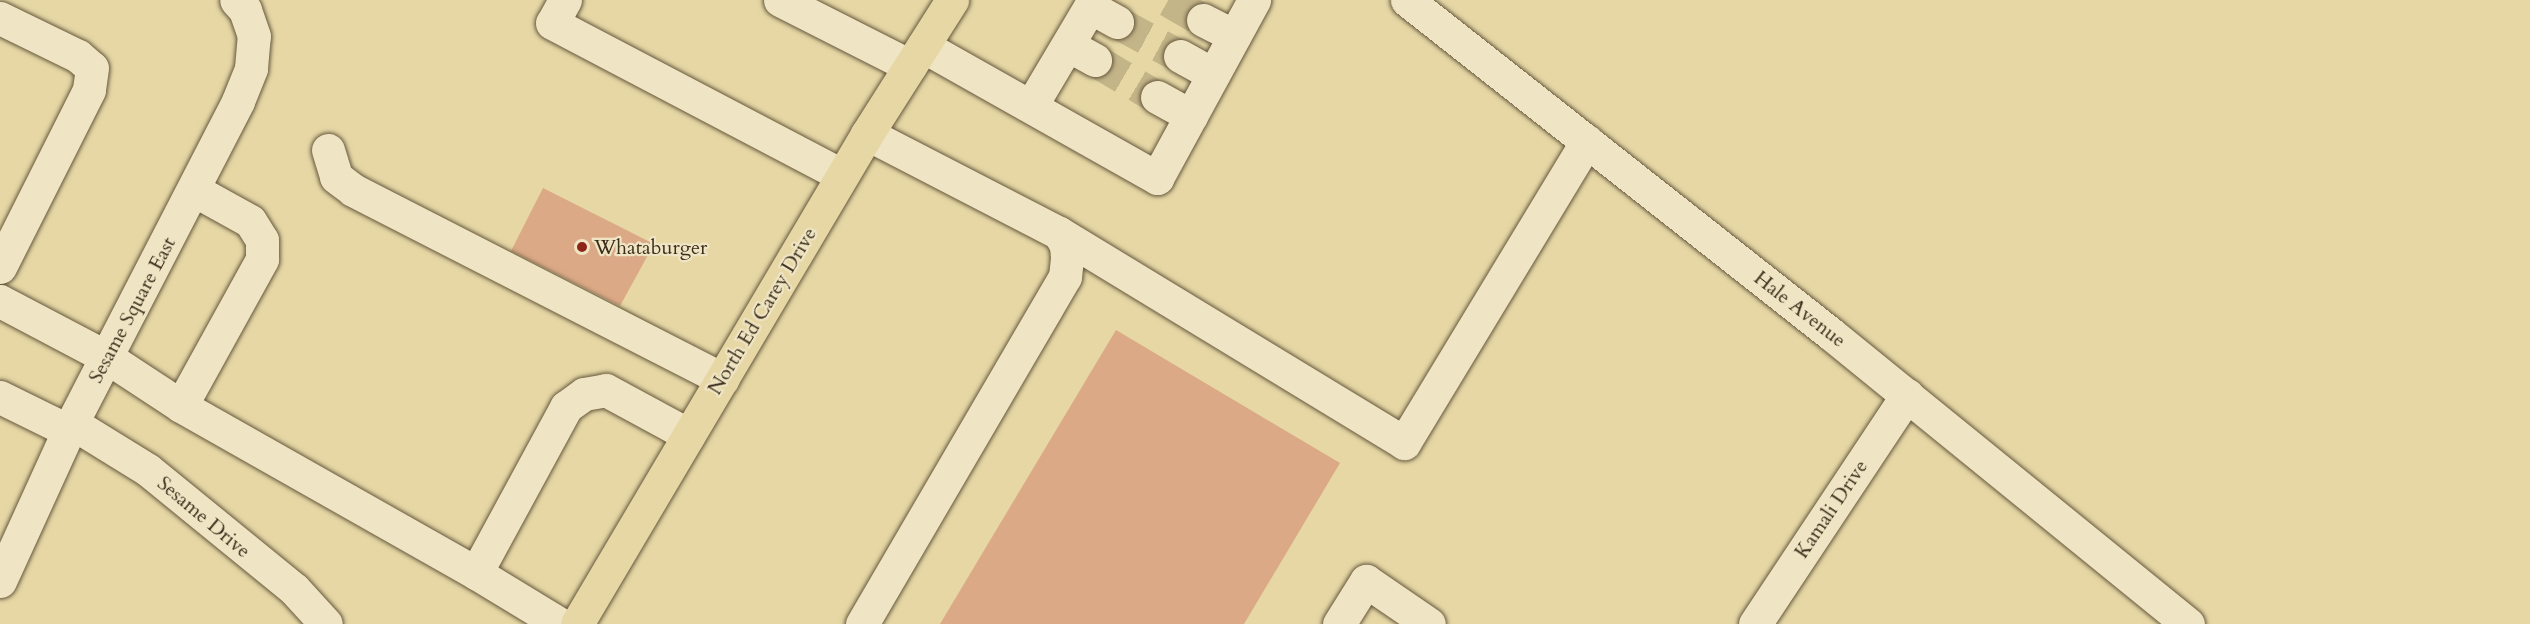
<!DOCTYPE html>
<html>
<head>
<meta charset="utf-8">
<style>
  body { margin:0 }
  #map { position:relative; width:2530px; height:624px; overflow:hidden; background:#e6d7a5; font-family:Cardo,serif }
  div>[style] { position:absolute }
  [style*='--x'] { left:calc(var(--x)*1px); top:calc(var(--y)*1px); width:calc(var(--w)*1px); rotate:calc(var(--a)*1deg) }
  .building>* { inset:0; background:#dba986 }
  .minor-tunnel>* { height:33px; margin-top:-16.5px; transform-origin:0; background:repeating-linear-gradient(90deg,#c4b589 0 33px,transparent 0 49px) }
  .roads { filter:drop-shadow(0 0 2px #66583d) drop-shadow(0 0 2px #66583d) }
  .minor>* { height:33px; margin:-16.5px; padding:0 16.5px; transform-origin:16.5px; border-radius:16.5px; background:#efe5c4 }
  .major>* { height:33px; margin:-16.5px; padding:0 16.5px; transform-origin:16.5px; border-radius:16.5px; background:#e6d7a5 }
  .dots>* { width:16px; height:16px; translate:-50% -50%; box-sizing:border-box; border:3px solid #efe5c4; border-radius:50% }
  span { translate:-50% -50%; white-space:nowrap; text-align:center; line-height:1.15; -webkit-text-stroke:4.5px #efe5c4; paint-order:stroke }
  .poi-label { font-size:20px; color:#3b2d1a }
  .left { translate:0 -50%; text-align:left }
  .street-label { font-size:20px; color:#3b2d1a }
</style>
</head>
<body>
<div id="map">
  <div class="building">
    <div style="clip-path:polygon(543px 188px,654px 244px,620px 306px,511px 251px)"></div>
    <div style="clip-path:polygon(1116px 330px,1340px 463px,1244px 624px,940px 624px)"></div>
  </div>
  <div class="minor-tunnel">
    <div style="--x:1168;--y:0;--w:40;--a:29.7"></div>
    <div style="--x:1117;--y:22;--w:72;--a:28.4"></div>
    <div style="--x:1095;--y:60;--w:72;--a:30.8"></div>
  </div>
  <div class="roads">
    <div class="minor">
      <div style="--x:565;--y:0;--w:26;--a:119"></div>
      <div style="--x:552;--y:23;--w:327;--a:27.7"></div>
      <div style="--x:780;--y:0;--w:146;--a:26.9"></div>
      <div style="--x:1407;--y:0;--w:540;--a:38.23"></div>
      <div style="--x:1831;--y:334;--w:460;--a:39.1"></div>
      <div style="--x:1090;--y:7;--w:31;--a:29"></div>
      <div style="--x:0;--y:18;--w:87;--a:26"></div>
      <div style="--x:78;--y:56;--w:18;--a:41"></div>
      <div style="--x:92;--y:68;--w:22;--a:98"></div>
      <div style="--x:89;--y:90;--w:198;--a:116.7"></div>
      <div style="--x:1203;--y:20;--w:35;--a:27"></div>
      <div style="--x:1068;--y:45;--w:31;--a:29"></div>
      <div style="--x:923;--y:46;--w:269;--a:29.4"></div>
      <div style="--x:1157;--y:178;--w:203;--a:-61.4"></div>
      <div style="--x:1180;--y:56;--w:38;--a:29"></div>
      <div style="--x:1157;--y:97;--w:39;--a:29"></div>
      <div style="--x:1031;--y:106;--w:123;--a:-59.3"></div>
      <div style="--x:328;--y:150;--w:28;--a:73"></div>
      <div style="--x:336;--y:177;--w:21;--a:37"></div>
      <div style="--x:353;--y:190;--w:415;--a:27.1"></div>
      <div style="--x:1059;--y:233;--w:404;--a:31.3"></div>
      <div style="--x:1404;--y:443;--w:353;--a:-58.8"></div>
      <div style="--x:0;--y:301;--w:122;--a:27.8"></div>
      <div style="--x:108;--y:358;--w:87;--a:33.3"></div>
      <div style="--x:181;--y:406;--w:339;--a:29.5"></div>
      <div style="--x:0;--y:397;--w:77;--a:26.2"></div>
      <div style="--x:181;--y:406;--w:168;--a:-61.1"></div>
      <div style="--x:262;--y:259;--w:19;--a:-90"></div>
      <div style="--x:262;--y:240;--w:22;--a:-122"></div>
      <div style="--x:250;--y:221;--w:64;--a:-151"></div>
      <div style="--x:72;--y:423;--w:89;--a:31.7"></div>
      <div style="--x:148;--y:470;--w:188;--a:39.2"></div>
      <div style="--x:294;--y:589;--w:47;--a:47.6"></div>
      <div style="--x:0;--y:581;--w:174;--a:-65.5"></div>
      <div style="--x:72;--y:423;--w:362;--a:-62.7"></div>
      <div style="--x:238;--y:101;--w:35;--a:-68"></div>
      <div style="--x:251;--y:68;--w:32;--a:-85"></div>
      <div style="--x:254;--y:36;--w:28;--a:-109"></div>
      <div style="--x:245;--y:10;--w:13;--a:-132"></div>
      <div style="--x:560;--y:624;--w:98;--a:-148.7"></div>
      <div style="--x:476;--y:573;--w:189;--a:-61.5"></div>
      <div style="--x:566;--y:407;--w:22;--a:-36"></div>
      <div style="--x:584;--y:394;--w:22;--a:-10"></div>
      <div style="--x:606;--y:390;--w:94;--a:28.5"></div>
      <div style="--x:862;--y:624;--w:402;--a:-59.7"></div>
      <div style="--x:1065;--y:277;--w:20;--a:-84"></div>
      <div style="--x:1067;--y:257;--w:12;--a:-95"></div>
      <div style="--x:1066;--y:245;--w:14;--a:-120"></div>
      <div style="--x:1059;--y:233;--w:216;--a:-152.7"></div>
      <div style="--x:1339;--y:624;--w:51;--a:-57.9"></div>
      <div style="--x:1366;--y:581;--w:76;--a:34.3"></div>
      <div style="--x:1755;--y:624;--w:275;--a:-56.4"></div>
    </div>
    <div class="major">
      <div style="--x:577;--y:624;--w:569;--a:-59.38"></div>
      <div style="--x:867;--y:134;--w:159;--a:-57.6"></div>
    </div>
  </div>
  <div class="dots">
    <div style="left:582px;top:247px;background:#8f2418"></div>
  </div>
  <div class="poi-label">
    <span class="left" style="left:594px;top:247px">Whataburger</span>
  </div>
  <div class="street-label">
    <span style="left:1800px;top:309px;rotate:38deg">Hale Avenue</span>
    <span style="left:132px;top:310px;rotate:-62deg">Sesame Square East</span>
    <span style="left:762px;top:311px;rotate:-59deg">North Ed Carey Drive</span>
    <span style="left:1831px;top:509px;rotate:-56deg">Kamali Drive</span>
    <span style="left:204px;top:517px;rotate:40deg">Sesame Drive</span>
  </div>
</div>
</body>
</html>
